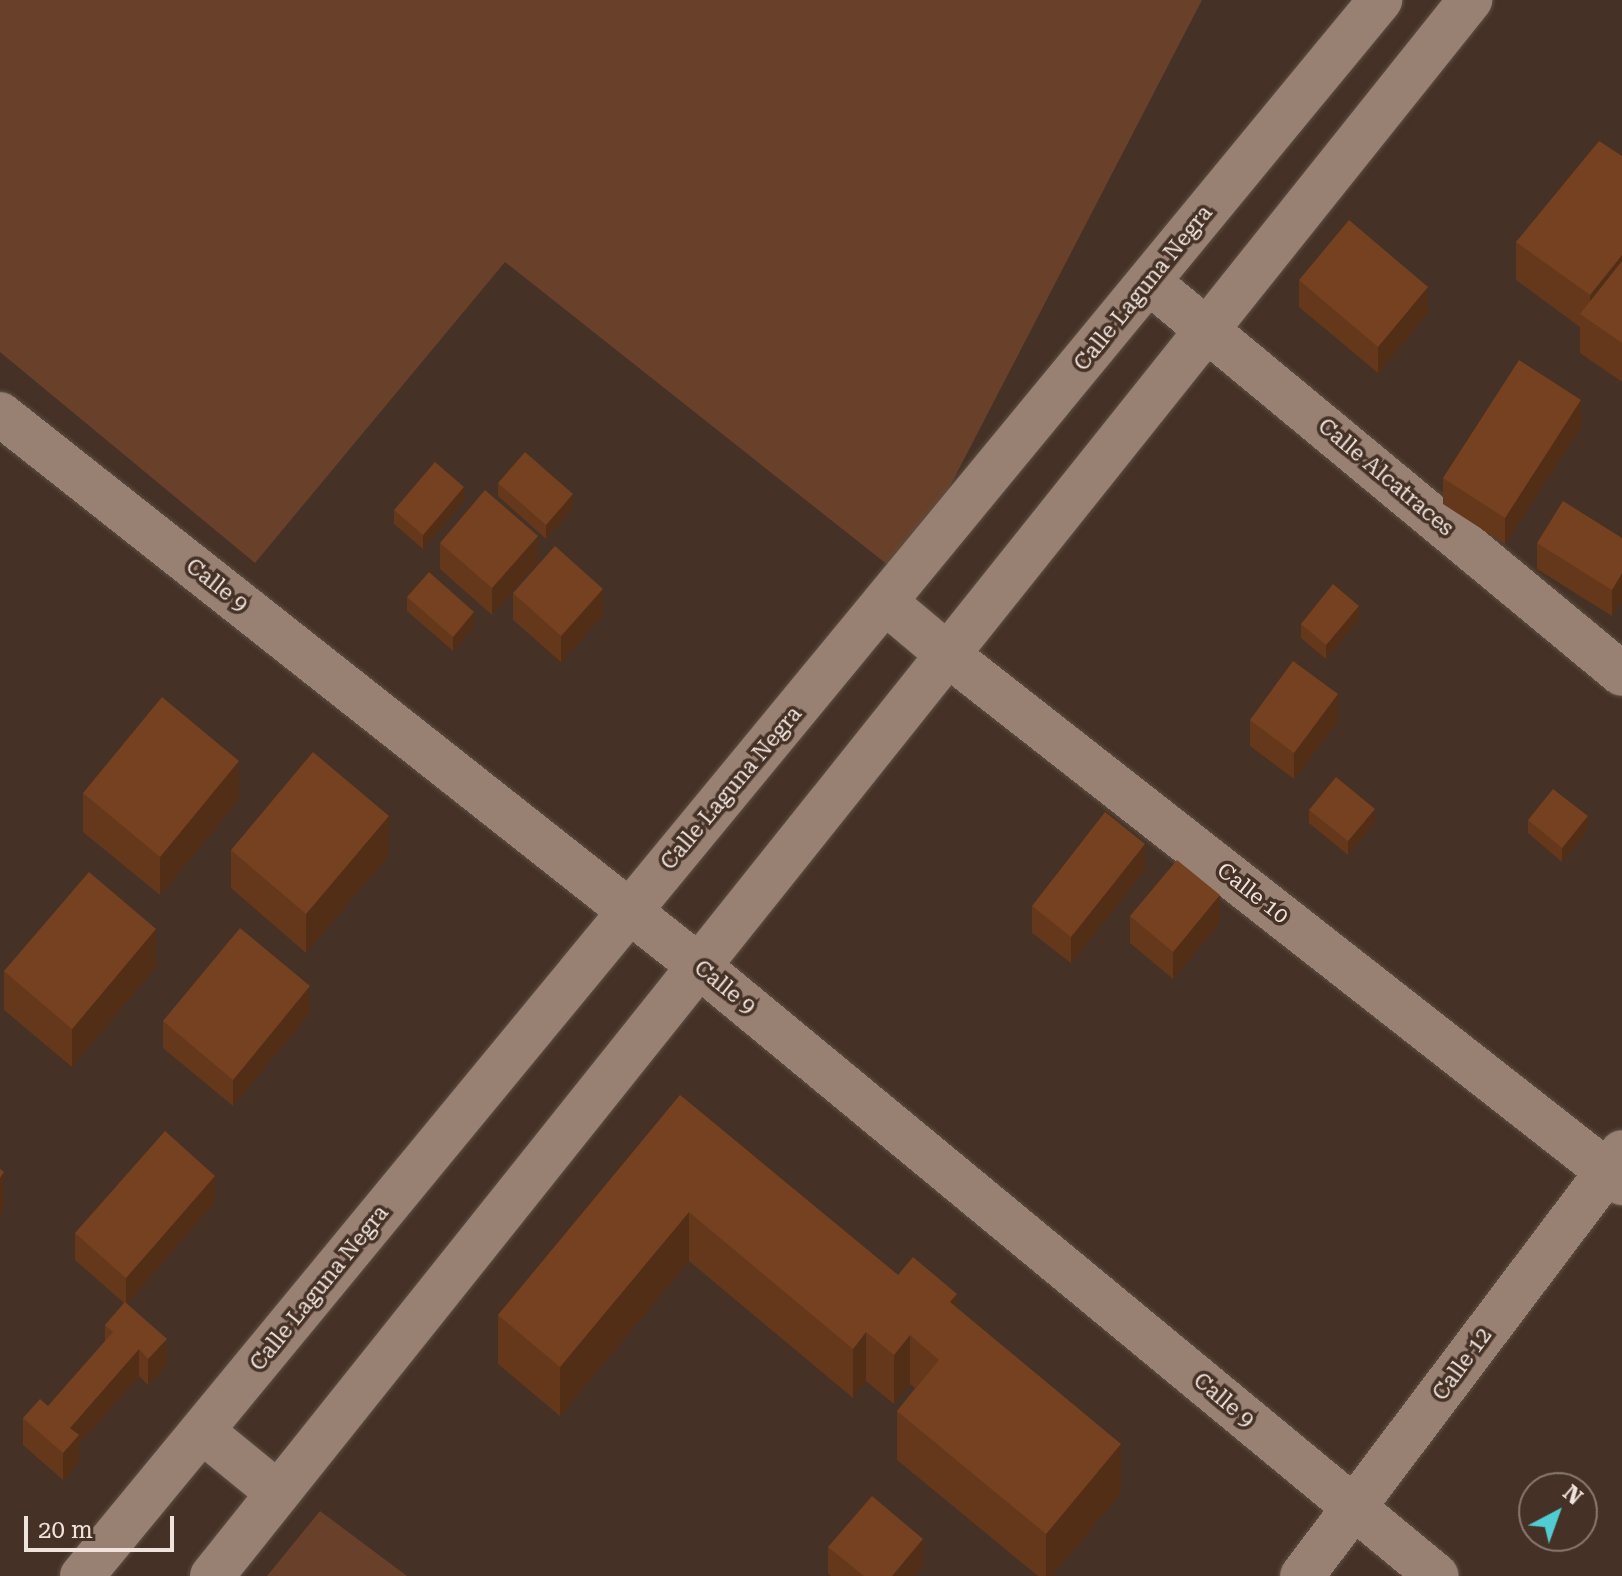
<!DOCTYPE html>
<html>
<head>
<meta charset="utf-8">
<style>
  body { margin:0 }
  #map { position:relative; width:1622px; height:1576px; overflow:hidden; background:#453125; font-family:"Roboto Serif",serif }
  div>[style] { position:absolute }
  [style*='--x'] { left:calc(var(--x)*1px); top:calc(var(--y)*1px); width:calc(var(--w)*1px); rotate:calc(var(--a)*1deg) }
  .green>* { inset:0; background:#69412a }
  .roads { filter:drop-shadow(0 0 2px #5d4d43) drop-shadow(0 0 2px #5d4d43) }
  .minor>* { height:44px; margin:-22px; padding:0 22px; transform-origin:22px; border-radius:22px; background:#988073 }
  .wall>* { inset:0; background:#65381c }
  .shaded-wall>* { inset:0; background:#522e17 }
  .building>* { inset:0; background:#754121 }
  span { translate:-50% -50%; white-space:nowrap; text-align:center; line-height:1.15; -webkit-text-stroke:7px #453125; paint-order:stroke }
  .street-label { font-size:22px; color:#f0e3dc }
  .north { position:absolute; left:1518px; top:1472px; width:80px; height:80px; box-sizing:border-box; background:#453125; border:2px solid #89786e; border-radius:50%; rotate:41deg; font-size:22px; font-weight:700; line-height:32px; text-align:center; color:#f0e3dc }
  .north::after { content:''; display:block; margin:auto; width:28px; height:36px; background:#51ccd3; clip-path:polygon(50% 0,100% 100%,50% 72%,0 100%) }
  .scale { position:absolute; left:24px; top:1516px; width:150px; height:36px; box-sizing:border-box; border:4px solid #f0e3dc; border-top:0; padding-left:10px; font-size:24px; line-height:28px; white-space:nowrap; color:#f0e3dc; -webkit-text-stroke:6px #453125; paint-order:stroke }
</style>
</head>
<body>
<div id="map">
  <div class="green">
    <div style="clip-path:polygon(0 0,1202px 0,903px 577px,505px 262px,255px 563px,0 352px)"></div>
    <div style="clip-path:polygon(320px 1511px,407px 1576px,267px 1576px)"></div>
  </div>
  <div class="roads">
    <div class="minor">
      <div style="--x:1149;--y:282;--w:614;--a:39.65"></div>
      <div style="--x:0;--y:414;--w:891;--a:38.3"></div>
      <div style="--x:699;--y:966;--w:957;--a:39.58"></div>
      <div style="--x:885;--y:602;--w:81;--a:40"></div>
      <div style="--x:947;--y:654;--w:858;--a:38.09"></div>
      <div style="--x:202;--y:1431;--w:98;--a:39.2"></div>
      <div style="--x:82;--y:1576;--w:2042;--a:-50.52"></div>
      <div style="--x:212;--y:1576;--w:2017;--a:-51.4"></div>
      <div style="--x:1302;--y:1576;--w:531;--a:-52.96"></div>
    </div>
  </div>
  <div class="wall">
    <div style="clip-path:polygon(1622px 156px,1622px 382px,1580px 353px,1580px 327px,1516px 280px,1516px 242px)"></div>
    <div style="clip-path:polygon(1299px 280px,1428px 313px,1378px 373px,1299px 307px)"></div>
    <div style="clip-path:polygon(1581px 427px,1505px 544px,1443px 504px,1443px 478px)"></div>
    <div style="clip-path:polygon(498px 483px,573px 507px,546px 539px,498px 496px)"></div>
    <div style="clip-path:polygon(464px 500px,423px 549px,394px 524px,394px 510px)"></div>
    <div style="clip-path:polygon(1622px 538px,1622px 600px,1612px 616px,1537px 569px,1537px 543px)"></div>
    <div style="clip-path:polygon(440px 543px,538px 562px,492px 615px,440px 569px)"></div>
    <div style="clip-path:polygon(513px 593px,603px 615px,561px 662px,513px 620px)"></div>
    <div style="clip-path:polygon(407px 597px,474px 626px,453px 651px,407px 611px)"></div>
    <div style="clip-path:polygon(1359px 619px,1326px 659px,1301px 638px,1301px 624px)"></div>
    <div style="clip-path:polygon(1250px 720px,1338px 721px,1294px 779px,1250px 746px)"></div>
    <div style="clip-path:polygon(83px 793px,239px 800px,160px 895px,83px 832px)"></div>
    <div style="clip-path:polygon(1309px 810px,1375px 822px,1348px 855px,1309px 823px)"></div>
    <div style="clip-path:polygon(1528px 820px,1588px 830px,1562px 862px,1528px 833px)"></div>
    <div style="clip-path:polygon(231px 850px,389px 855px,306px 953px,231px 888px)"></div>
    <div style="clip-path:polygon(1145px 870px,1071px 963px,1032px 933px,1032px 906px)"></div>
    <div style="clip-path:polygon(1130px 916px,1220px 922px,1173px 979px,1130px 943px)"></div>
    <div style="clip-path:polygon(156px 967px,72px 1067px,4px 1010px,4px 971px)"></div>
    <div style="clip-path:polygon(310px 1013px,233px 1106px,163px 1048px,163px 1021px)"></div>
    <div style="clip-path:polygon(680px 1095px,898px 1275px,1121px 1493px,1052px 1576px,1038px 1576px,897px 1460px,897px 1411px,915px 1388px,910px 1384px,894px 1404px,866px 1381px,853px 1398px,689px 1261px,560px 1416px,498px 1364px,498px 1315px)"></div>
    <div style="clip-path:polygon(215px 1202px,127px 1304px,167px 1365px,148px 1385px,139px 1376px,79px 1444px,79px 1462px,63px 1480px,23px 1445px,23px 1418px,48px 1406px,105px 1341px,105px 1325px,124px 1303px,75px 1260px,75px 1233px)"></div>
    <div style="clip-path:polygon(828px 1547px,923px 1566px,914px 1576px,831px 1576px,828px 1573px)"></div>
  </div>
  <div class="shaded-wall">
    <div style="clip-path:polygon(1622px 255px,1622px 294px,1590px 321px,1590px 295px)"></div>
    <div style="clip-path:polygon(1428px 287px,1428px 313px,1378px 373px,1378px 347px)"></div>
    <div style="clip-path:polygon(1581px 400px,1581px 427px,1505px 544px,1505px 518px)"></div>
    <div style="clip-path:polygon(464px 487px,464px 500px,423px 549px,423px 535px)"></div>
    <div style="clip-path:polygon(573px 494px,573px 507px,546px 539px,546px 525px)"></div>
    <div style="clip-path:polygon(538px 536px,538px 562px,492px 615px,492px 588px)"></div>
    <div style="clip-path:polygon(1622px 573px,1622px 600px,1612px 616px,1612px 590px)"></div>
    <div style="clip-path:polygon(603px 589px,603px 615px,561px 662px,561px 636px)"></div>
    <div style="clip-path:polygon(1359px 606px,1359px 619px,1326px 659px,1326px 645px)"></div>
    <div style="clip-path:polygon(474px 612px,474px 626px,453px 651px,453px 637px)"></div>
    <div style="clip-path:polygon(1338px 694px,1338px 721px,1294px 779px,1294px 753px)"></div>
    <div style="clip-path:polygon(239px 761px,239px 800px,160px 895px,160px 857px)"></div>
    <div style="clip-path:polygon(1375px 809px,1375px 822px,1348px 855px,1348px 841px)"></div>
    <div style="clip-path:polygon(389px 816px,389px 855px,306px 953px,306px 914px)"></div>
    <div style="clip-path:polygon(1588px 816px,1588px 830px,1562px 862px,1562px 848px)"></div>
    <div style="clip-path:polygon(1145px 844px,1145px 870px,1071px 963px,1071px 937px)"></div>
    <div style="clip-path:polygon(1220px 895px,1220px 922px,1173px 979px,1173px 952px)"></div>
    <div style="clip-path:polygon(156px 929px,156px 967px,72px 1067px,72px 1029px)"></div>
    <div style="clip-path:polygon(310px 986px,310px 1013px,233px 1106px,233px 1080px)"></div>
    <div style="clip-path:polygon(4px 1172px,4px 1211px,0 1216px,0 1178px)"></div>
    <div style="clip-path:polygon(215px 1176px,215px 1202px,126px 1305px,126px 1278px)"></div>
    <div style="clip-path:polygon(689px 1212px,689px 1261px,560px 1416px,560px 1367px)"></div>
    <div style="clip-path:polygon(957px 1294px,957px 1342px,950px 1302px)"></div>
    <div style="clip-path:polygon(866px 1332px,866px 1381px,853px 1398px,853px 1349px)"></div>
    <div style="clip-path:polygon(910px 1335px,910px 1384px,894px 1404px,894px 1355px)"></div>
    <div style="clip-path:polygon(167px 1339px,167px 1365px,148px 1385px,148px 1359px)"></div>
    <div style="clip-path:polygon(139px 1349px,139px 1376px,79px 1444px,79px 1462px,63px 1480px,63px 1453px,70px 1428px)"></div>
    <div style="clip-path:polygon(1121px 1444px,1121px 1493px,1052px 1576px,1046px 1576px,1046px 1534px)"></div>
    <div style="clip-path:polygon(923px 1539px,923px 1566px,914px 1576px,892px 1576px)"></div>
  </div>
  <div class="building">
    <div style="clip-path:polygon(1599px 141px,1622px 156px,1622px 255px,1590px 295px,1516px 242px)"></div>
    <div style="clip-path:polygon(1349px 220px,1428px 287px,1378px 347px,1299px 280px)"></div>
    <div style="clip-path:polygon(1622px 261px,1622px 343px,1580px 314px)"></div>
    <div style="clip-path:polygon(1519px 360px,1581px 400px,1505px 518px,1443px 478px)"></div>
    <div style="clip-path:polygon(525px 452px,573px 494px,546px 525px,498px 483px)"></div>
    <div style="clip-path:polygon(435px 462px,464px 487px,423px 535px,394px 510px)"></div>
    <div style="clip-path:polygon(485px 490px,538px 536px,492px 588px,440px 543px)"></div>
    <div style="clip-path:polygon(1563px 501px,1622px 538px,1622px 573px,1612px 590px,1537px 543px)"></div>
    <div style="clip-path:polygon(555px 546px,603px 589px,561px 636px,513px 593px)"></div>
    <div style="clip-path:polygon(429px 572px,474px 612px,453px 637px,407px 597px)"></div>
    <div style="clip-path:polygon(1333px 584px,1359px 606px,1326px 645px,1301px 624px)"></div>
    <div style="clip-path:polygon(1293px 661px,1338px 694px,1294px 753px,1250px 720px)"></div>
    <div style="clip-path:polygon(162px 697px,239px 761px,160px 857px,83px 793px)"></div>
    <div style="clip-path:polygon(313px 752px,389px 816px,306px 914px,231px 850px)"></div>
    <div style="clip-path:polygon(1336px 777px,1375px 809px,1348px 841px,1309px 810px)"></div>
    <div style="clip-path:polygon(1553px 789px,1588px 816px,1562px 848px,1528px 820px)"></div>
    <div style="clip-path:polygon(1105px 812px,1145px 844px,1071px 937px,1032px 906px)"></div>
    <div style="clip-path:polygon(1177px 860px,1220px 895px,1173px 952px,1130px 916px)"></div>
    <div style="clip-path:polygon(89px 872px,156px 929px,72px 1029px,4px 971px)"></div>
    <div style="clip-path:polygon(240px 928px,310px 986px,233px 1080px,163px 1021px)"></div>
    <div style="clip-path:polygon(680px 1095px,898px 1275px,913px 1257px,957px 1294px,950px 1302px,1121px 1444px,1046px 1534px,897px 1411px,939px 1360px,910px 1335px,894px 1355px,866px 1332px,853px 1349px,689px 1212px,560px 1367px,498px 1315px)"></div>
    <div style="clip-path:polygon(165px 1131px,215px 1176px,126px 1278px,75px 1233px)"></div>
    <div style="clip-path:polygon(0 1169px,4px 1172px,0 1178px)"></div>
    <div style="clip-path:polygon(125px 1302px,167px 1339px,148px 1359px,139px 1349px,70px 1428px,79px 1435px,63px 1453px,23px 1418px,40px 1399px,48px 1406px,113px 1332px,105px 1325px)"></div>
    <div style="clip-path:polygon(872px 1496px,923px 1539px,892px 1576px,864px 1576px,828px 1547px)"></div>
  </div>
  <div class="street-label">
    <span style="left:1143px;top:288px;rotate:-51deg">Calle Laguna Negra</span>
    <span style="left:1386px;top:477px;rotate:40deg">Calle Alcatraces</span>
    <span style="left:217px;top:585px;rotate:38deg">Calle 9</span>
    <span style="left:731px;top:788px;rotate:-50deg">Calle Laguna Negra</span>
    <span style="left:1253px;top:893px;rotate:38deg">Calle 10</span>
    <span style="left:725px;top:987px;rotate:39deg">Calle 9</span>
    <span style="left:319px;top:1288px;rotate:-51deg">Calle Laguna Negra</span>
    <span style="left:1462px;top:1364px;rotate:-54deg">Calle 12</span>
    <span style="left:1224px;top:1400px;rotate:40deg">Calle 9</span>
  </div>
  <div class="north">N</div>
  <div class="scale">20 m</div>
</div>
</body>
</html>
